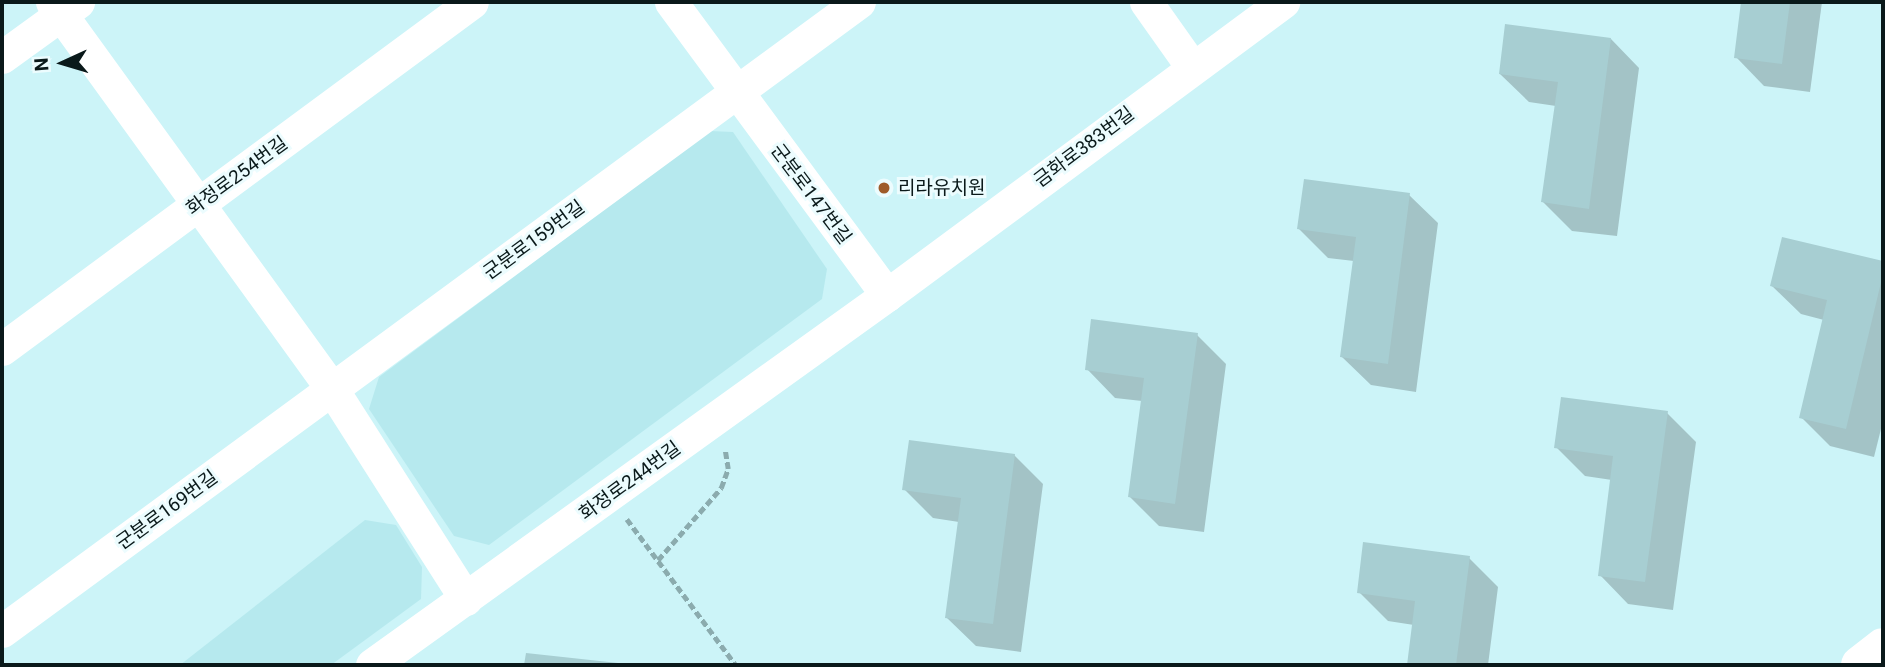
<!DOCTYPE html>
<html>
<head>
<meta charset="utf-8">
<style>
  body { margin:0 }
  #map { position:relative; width:1885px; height:667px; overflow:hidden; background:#ccf4f8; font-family:Roboto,"Noto Sans KR",sans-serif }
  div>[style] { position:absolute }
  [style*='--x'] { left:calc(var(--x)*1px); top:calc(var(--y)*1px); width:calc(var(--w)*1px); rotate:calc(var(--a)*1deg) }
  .built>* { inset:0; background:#b6e9ee }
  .shadow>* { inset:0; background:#0003 }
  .building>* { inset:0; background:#a7ced2 }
  .path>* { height:4.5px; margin-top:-2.25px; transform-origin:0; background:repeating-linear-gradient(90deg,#8babae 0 7px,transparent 0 10.5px) }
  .street>* { height:33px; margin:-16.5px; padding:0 16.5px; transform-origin:16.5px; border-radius:16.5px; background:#fff }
  .secondary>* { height:38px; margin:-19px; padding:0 19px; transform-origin:19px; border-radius:19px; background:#fff }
  .dots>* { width:19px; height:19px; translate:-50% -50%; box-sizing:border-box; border:4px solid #ecfcfe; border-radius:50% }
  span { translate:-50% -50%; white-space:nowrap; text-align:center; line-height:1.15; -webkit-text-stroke:6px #ecfcfe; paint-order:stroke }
  .street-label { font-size:19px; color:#0a191a }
  .poi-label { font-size:19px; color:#0a191a }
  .left { translate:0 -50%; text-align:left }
  .frame { position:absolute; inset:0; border:4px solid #0a191a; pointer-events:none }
  .north { position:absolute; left:28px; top:28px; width:70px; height:70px; -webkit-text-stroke:5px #ecfcfe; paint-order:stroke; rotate:266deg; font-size:19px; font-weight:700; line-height:28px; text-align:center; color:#0a191a }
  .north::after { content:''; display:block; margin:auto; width:24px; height:32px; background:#0a191a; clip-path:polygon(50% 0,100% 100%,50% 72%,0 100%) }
</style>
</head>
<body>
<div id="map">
  <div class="built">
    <div style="clip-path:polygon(710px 131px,733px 132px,827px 269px,822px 299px,489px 545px,454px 536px,369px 409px,379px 377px)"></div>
    <div style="clip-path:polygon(365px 520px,396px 525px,422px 567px,421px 599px,331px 665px,180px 665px)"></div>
  </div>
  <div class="shadow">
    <div style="clip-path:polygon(1743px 2px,1822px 2px,1810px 92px,1764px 86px,1736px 57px)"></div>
    <div style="clip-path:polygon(1611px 39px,1639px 68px,1617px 236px,1572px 231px,1543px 202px,1556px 106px,1529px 102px,1500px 74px)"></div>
    <div style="clip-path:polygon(1409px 195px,1438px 223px,1416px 392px,1371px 385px,1342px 357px,1354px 261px,1328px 258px,1299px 229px)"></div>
    <div style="clip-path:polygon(1783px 239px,1883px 263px,1883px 421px,1874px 457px,1830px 446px,1801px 417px,1824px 320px,1801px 314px,1772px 286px)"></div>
    <div style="clip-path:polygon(1197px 335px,1226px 364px,1204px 532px,1159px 526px,1130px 497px,1142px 401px,1115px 398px,1087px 369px)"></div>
    <div style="clip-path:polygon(1667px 413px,1696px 442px,1673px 610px,1628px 604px,1600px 575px,1612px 480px,1585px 476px,1556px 447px)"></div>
    <div style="clip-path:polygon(1014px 455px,1043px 484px,1021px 652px,976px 646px,947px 618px,959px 522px,933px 518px,904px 489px)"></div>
    <div style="clip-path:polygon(1469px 558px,1498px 587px,1488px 665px,1409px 665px,1414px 625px,1388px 621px,1359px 592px)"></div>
  </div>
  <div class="building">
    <div style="clip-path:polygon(1741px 2px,1790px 2px,1782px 64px,1734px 58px)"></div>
    <div style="clip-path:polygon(1505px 24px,1611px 38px,1589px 209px,1541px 202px,1558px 82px,1499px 74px)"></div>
    <div style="clip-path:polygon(1304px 179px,1410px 193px,1388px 364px,1340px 357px,1356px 237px,1297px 229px)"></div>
    <div style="clip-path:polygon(1782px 237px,1883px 261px,1883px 274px,1846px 429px,1799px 418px,1827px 300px,1770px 286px)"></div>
    <div style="clip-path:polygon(1091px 319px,1198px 333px,1175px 504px,1128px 497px,1144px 378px,1085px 370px)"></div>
    <div style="clip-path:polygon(1561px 397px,1668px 411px,1645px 582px,1598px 576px,1613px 456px,1554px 448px)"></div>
    <div style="clip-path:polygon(909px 440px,1015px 454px,993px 624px,945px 618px,961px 498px,902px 490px)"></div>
    <div style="clip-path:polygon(1363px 542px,1470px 556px,1456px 665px,1407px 665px,1415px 601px,1357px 593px)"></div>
    <div style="clip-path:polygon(526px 653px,618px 663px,618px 665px,524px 665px)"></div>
  </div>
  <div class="path">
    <div style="--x:627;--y:519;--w:182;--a:53.3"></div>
    <div style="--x:658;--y:560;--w:96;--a:-48.8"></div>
    <div style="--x:721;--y:488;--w:20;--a:-70"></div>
    <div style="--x:728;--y:469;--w:20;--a:-99"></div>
  </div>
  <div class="street">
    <div style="--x:52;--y:2;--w:478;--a:54.1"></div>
    <div style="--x:332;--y:389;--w:249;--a:57.5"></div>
    <div style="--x:671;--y:2;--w:364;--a:53.6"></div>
    <div style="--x:1146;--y:2;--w:80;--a:54.7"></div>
    <div style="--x:2;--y:57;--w:94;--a:-35.9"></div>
    <div style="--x:2;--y:349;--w:584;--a:-36.44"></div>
    <div style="--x:2;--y:631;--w:1063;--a:-36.28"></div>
    <div style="--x:372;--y:665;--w:634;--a:-35.7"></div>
    <div style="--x:887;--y:295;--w:493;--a:-36.5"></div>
  </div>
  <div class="secondary">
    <div style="--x:1860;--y:665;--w:29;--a:-38"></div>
  </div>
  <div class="dots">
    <div style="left:884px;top:188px;background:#9e5b2a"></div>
  </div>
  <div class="street-label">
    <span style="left:1084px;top:147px;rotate:-37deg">금화로383번길</span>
    <span style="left:237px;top:176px;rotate:-36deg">화정로254번길</span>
    <span style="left:811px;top:194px;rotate:53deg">군분로147번길</span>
    <span style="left:534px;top:240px;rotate:-36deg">군분로159번길</span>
    <span style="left:630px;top:481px;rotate:-36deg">화정로244번길</span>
    <span style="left:167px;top:510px;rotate:-36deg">군분로169번길</span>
  </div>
  <div class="poi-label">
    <span class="left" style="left:898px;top:188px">리라유치원</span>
  </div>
  <div class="frame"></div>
  <div class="north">N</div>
</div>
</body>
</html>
